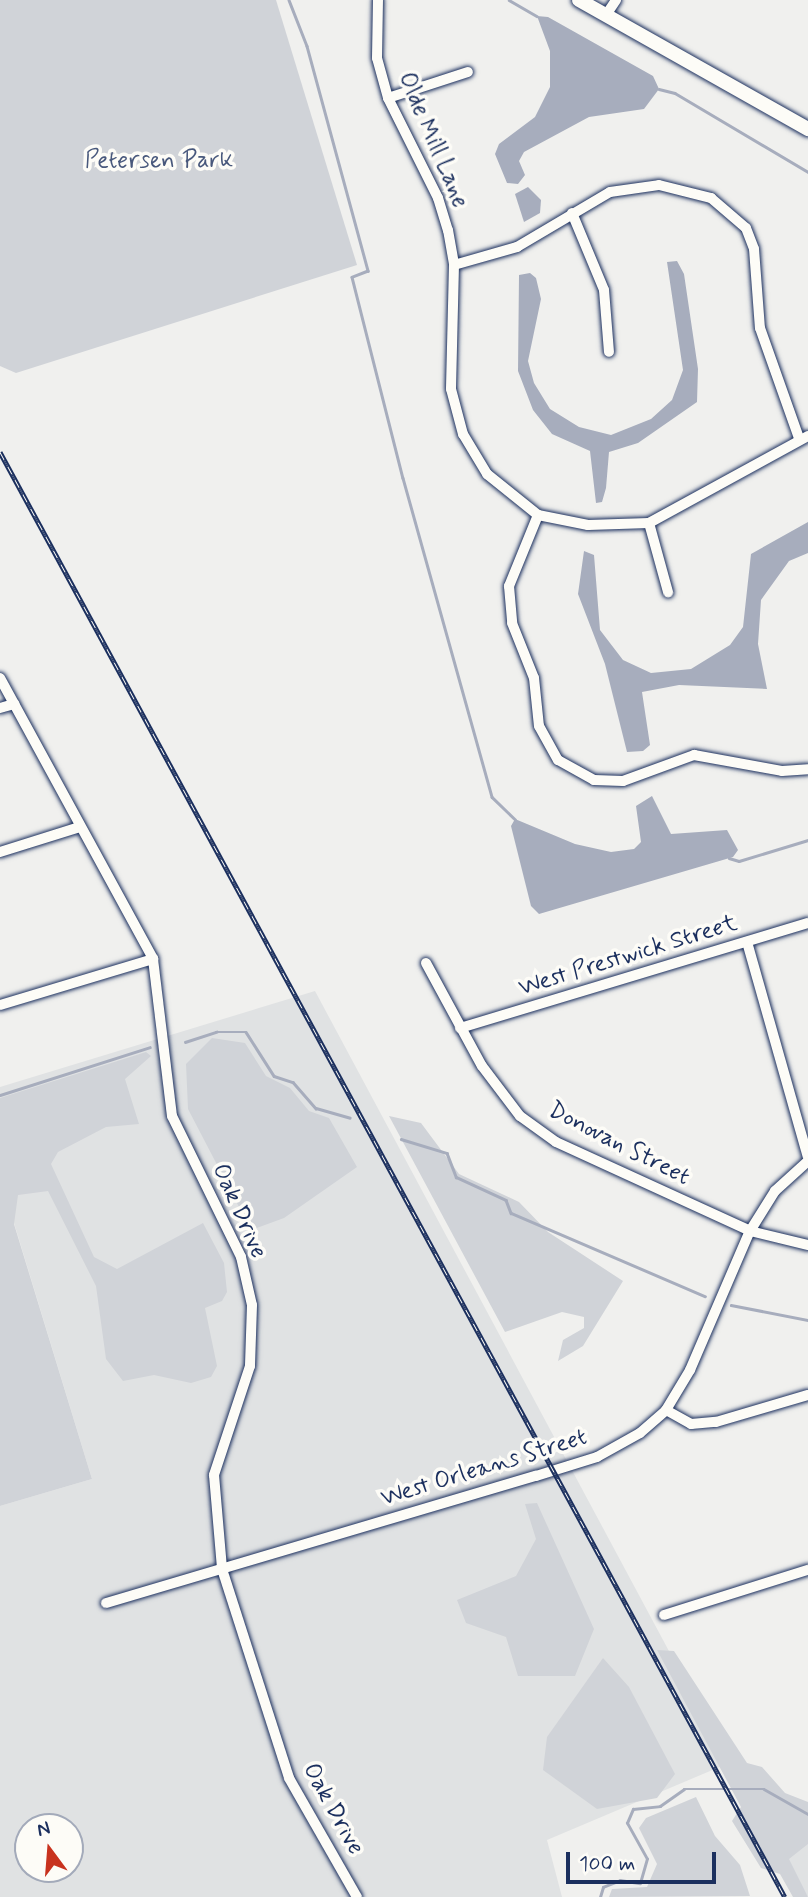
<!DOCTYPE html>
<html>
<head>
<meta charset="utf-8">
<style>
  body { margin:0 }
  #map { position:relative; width:808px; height:1897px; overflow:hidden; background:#f0f0ee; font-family:Mynerve,sans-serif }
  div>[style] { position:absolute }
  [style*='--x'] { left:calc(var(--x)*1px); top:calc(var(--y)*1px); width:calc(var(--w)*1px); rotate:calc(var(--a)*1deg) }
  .built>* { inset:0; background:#e0e2e3 }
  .green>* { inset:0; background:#d0d3d8 }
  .water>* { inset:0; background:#a7adbd }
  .stream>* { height:2.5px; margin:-1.25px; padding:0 1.25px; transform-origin:1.25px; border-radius:1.25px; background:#a7adbd }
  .roads { filter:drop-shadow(0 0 2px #1b2f5e) drop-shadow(0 0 2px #1b2f5e) }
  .street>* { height:10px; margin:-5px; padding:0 5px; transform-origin:5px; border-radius:5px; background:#fdfcf7 }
  .secondary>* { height:14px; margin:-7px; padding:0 7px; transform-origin:7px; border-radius:7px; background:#fdfcf7 }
  .rail>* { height:5px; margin-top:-2.5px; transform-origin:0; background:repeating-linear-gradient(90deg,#fdfcf7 0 8px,#1b2f5e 0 16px); box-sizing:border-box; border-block:2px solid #1b2f5e }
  span { translate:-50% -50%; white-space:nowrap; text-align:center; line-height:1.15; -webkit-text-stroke:7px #fdfcf7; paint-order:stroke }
  .street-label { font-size:24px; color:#1b2f5e }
  .park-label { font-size:24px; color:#48587c }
  .north { position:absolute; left:14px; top:1813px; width:70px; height:70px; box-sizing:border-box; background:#fdfcf7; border:2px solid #a3aaba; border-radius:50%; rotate:344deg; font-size:19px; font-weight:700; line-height:28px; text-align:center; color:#1b2f5e }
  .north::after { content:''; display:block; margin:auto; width:24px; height:32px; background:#c8321e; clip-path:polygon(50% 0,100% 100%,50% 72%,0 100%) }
  .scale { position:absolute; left:566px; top:1852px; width:150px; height:32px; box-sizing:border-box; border:4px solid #1b2f5e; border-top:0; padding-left:9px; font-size:21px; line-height:24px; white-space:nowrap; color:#1b2f5e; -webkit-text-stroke:5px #fdfcf7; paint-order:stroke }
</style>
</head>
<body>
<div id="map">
  <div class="built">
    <div style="clip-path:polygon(evenodd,315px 991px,729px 1763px,547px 1840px,562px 1897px,0 1897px,0 1506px,92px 1479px,0 1177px,0 1087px,315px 991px,28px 1827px,70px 1827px,70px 1869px,28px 1869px,28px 1827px)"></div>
    <div style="clip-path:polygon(808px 1838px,808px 1897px,775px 1848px)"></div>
  </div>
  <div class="green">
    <div style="clip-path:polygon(0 0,276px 0,357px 265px,16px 373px,0 366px)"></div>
    <div style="clip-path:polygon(212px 1038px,245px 1043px,266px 1076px,290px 1088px,309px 1111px,329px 1118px,357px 1167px,284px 1218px,251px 1230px,188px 1109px,186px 1064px)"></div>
    <div style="clip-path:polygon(146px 1052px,151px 1056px,125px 1079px,139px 1124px,106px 1127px,58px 1152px,51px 1164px,94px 1257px,117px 1269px,203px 1223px,224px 1263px,227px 1292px,222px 1301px,205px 1308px,217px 1366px,211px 1377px,191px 1383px,154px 1375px,123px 1381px,106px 1359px,96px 1286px,48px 1191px,18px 1195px,14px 1224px,92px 1479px,0 1506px,0 1098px)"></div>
    <div style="clip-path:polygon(389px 1116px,421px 1123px,459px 1174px,519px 1202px,548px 1232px,623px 1281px,583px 1346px,558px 1361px,563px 1340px,584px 1328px,584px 1317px,562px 1312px,505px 1332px)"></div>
    <div style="clip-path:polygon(537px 1503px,594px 1629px,575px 1676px,518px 1676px,506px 1637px,466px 1623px,457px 1600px,516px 1576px,536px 1539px,525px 1504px)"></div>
    <div style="clip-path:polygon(657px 1650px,674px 1651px,747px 1763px,762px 1767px,785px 1793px,808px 1802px,808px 1844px,789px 1859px,808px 1897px,793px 1897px,780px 1874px,761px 1868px,732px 1821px,741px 1807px)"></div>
    <div style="clip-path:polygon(603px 1658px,629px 1687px,675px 1774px,657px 1798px,597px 1809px,543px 1770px,547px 1737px)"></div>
    <div style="clip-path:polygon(696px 1797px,715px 1836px,740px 1865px,750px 1896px,609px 1897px,612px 1889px,647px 1887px,657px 1864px,639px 1828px,646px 1818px)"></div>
  </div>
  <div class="water">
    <div style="clip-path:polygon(537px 16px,548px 17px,653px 76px,659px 89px,644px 109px,589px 117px,524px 152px,519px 161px,525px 175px,518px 184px,507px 183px,495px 154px,499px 144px,535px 117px,550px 87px,550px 51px)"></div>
    <div style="clip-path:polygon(528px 187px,541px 200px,540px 213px,524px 222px,515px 194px)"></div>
    <div style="clip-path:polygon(677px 261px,684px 274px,698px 369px,697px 402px,638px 443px,609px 452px,606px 488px,602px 502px,596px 503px,590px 451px,552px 434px,533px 410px,518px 371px,519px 275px,530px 273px,536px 278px,541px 299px,528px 361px,534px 383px,550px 409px,579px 427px,611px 435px,651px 419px,672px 400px,683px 370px,667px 262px)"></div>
    <div style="clip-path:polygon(808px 522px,808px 553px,789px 561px,761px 600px,758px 644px,767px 689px,679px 685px,642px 692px,650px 745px,643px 751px,627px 752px,605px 664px,578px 594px,584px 551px,594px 555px,600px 630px,623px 660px,651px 673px,691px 669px,730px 645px,743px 627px,751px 554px)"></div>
    <div style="clip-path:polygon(652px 796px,671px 834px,727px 830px,738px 850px,733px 857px,539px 914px,531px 906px,511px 826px,515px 819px,575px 844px,611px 852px,634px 849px,641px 842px,636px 806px)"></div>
  </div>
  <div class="stream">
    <div style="--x:289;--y:0;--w:49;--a:68.6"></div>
    <div style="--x:307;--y:46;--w:233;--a:74.8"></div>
    <div style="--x:368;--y:271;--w:17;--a:159"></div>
    <div style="--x:352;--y:277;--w:207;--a:75.8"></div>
    <div style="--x:403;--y:478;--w:331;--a:74.4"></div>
    <div style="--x:492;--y:797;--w:32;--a:44"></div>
    <div style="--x:509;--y:0;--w:32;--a:30"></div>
    <div style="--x:659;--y:89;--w:16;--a:14"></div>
    <div style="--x:675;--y:93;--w:155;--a:30.7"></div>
    <div style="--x:729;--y:858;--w:10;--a:17"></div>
    <div style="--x:739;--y:861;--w:72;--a:-16.9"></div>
    <div style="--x:185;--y:1042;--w:33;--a:-18"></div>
    <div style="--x:216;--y:1032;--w:30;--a:0"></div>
    <div style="--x:246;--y:1032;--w:52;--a:57.5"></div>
    <div style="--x:274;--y:1076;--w:20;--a:18"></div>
    <div style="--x:293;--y:1082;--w:35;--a:49"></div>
    <div style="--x:316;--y:1108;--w:35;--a:16"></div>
    <div style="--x:0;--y:1095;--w:157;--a:-17.7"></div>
    <div style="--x:401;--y:1139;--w:48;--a:16.9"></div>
    <div style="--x:447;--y:1153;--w:26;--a:69"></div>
    <div style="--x:456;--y:1177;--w:55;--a:24.7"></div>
    <div style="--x:506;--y:1200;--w:14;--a:69"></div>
    <div style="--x:511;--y:1213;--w:211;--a:23.2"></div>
    <div style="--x:731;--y:1305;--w:78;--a:11"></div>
    <div style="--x:600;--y:1897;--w:10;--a:-73"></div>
    <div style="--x:603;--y:1887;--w:18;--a:-22"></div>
    <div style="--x:620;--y:1880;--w:20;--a:9"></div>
    <div style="--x:640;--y:1883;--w:25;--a:-74"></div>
    <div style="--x:647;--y:1859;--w:41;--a:-119.1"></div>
    <div style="--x:627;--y:1823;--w:15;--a:-67"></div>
    <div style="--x:633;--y:1809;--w:27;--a:-6"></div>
    <div style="--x:660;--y:1806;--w:29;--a:-35"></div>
    <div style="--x:684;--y:1789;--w:80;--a:0"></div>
    <div style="--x:764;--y:1789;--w:51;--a:29.6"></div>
  </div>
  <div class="roads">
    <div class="street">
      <div style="--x:378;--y:0;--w:58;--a:91"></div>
      <div style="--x:377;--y:58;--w:41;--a:74.6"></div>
      <div style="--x:388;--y:98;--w:112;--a:63.4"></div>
      <div style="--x:438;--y:198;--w:34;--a:73"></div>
      <div style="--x:448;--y:230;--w:36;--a:80"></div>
      <div style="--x:454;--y:265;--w:124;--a:91.4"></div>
      <div style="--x:451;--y:389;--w:47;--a:75.1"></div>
      <div style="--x:463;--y:434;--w:47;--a:59"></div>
      <div style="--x:487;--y:474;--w:65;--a:38.8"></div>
      <div style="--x:538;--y:515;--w:51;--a:11.3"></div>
      <div style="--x:588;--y:525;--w:61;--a:-1.9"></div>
      <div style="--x:649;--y:523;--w:181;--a:-28.7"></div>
      <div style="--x:606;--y:15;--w:18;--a:-56"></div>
      <div style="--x:388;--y:98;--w:84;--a:-18"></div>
      <div style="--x:572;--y:213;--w:83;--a:67.4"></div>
      <div style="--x:604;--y:290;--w:62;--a:85.4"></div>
      <div style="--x:454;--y:265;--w:66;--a:-15.9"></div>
      <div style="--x:517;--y:247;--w:108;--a:-30.6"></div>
      <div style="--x:610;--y:192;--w:49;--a:-8.1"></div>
      <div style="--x:659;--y:185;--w:54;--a:14"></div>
      <div style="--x:711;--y:198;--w:46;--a:40.6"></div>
      <div style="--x:746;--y:228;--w:22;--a:69"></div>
      <div style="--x:754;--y:249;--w:79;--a:85.7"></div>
      <div style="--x:760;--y:328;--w:117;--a:70.5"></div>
      <div style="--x:538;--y:515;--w:77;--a:112.2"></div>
      <div style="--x:509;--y:586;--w:37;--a:85"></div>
      <div style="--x:512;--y:623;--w:59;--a:68.2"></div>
      <div style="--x:534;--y:678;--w:48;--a:84.1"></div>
      <div style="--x:539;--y:726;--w:39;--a:61"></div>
      <div style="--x:558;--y:760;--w:41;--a:29.1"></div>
      <div style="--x:594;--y:780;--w:29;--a:2"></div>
      <div style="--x:623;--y:781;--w:76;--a:-20.1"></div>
      <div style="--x:694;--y:755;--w:89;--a:10.3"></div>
      <div style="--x:782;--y:771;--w:26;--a:-4"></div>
      <div style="--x:649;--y:523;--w:72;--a:74.6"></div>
      <div style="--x:0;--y:678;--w:320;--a:61.4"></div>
      <div style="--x:153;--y:959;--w:158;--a:83.1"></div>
      <div style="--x:172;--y:1116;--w:157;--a:63.9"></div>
      <div style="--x:241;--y:1257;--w:49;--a:77.1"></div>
      <div style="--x:252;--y:1305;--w:61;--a:91.9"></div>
      <div style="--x:250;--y:1366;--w:115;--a:108.3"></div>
      <div style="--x:214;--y:1475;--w:94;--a:85.1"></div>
      <div style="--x:222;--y:1569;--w:219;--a:72.2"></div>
      <div style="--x:289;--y:1778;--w:137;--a:60.3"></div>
      <div style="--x:0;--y:708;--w:15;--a:-16"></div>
      <div style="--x:0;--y:852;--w:84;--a:-17.4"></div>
      <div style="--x:747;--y:942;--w:223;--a:74.2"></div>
      <div style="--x:426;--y:963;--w:117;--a:61.5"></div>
      <div style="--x:482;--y:1066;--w:63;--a:52.8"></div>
      <div style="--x:520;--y:1116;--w:44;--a:35.8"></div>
      <div style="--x:556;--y:1142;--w:213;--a:24.6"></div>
      <div style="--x:750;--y:1231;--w:60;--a:13.6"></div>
      <div style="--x:0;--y:1005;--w:160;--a:-16.7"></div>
      <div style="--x:460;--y:1028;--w:363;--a:-16.8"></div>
      <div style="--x:666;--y:1410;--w:29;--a:29"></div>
      <div style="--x:691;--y:1424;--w:25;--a:-5"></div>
      <div style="--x:716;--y:1422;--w:96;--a:-16.4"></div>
      <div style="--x:106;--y:1603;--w:448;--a:-16.5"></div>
      <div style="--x:536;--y:1476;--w:64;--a:-17.3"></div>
      <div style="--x:597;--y:1457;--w:49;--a:-29.2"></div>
      <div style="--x:640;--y:1433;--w:35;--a:-41"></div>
      <div style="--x:666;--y:1410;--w:47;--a:-59"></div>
      <div style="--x:690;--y:1370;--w:151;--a:-66.7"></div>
      <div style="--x:750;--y:1231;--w:47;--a:-58"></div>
      <div style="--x:775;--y:1191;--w:45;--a:-42.3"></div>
      <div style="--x:664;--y:1615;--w:151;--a:-17.4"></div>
    </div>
    <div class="secondary">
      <div style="--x:579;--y:0;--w:263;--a:29.4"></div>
    </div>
  </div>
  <div class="rail">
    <div style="--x:0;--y:452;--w:1644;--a:61.49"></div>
  </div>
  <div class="street-label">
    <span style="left:433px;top:140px;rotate:67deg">Olde Mill Lane</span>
    <span style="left:628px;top:956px;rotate:-17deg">West Prestwick Street</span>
    <span style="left:619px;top:1144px;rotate:27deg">Donovan Street</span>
    <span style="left:239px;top:1211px;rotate:66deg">Oak Drive</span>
    <span style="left:484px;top:1468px;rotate:-17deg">West Orleans Street</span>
    <span style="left:333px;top:1809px;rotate:61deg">Oak Drive</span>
  </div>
  <div class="park-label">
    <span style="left:159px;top:161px">Petersen Park</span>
  </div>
  <div class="north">N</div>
  <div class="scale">100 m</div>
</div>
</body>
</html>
